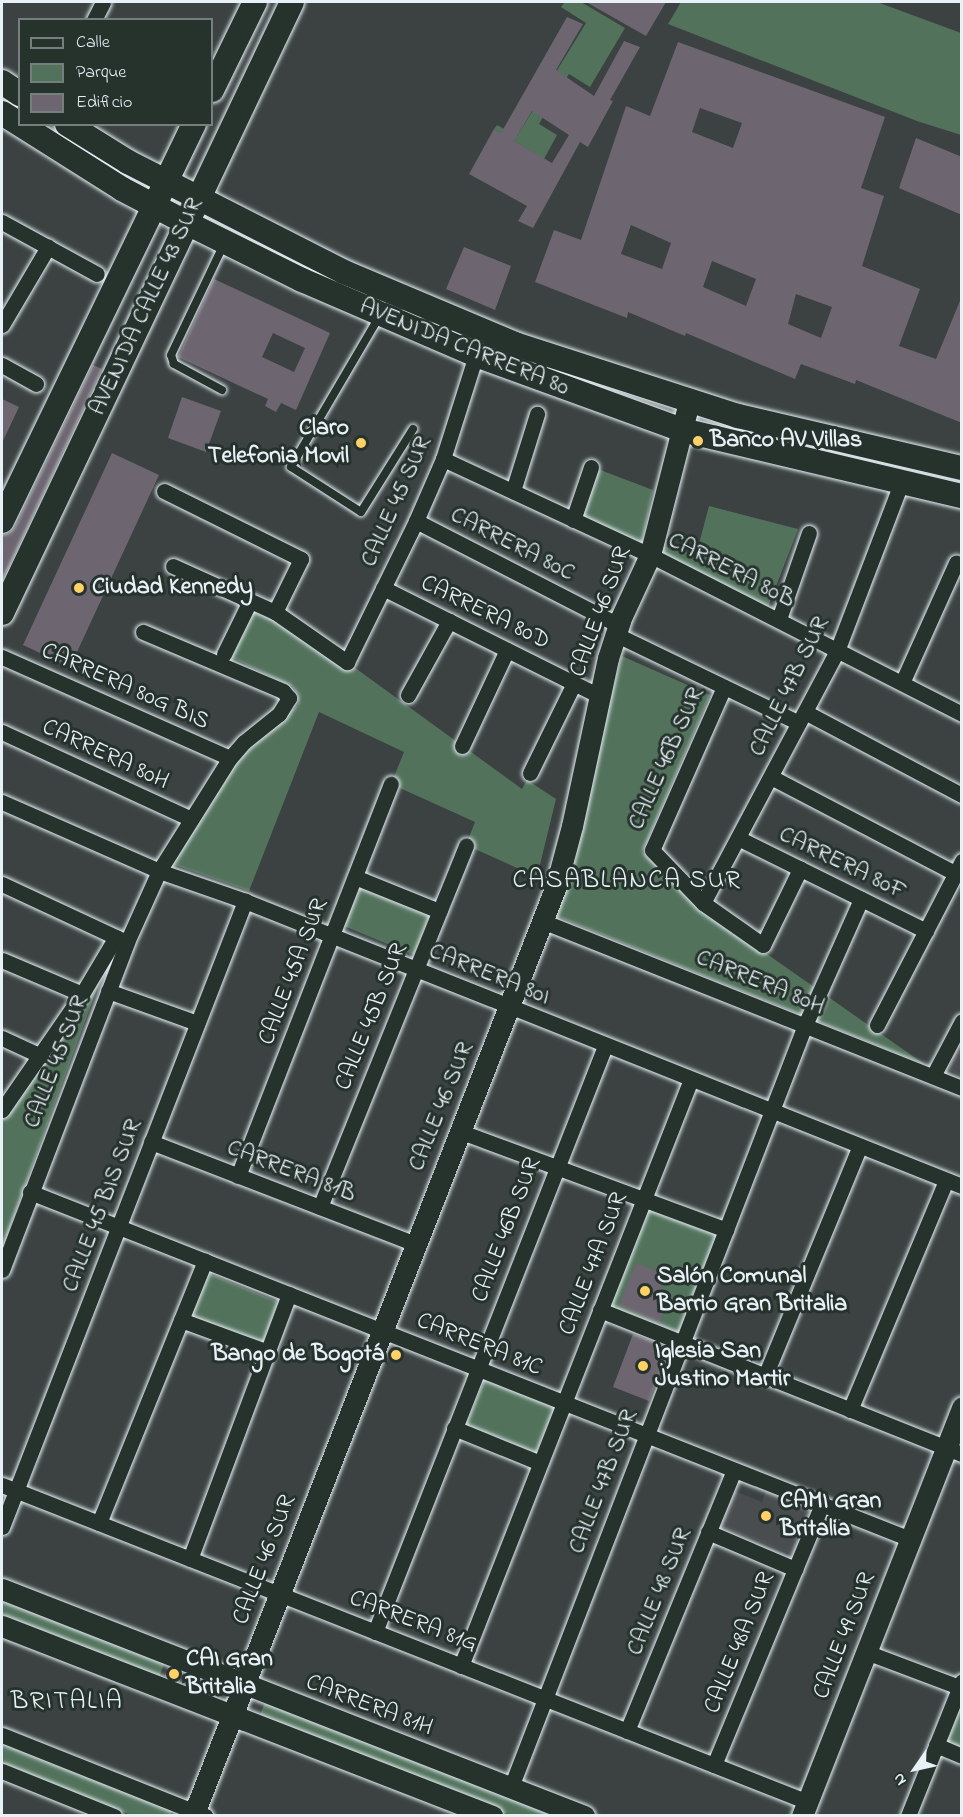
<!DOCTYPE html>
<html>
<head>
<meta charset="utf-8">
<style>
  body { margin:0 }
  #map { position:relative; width:963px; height:1817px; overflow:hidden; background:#3b4241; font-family:"Indie Flower",sans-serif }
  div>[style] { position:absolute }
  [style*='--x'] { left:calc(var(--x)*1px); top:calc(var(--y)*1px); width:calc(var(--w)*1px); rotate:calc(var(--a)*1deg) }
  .built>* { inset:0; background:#4a4d4f }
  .green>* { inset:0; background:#52725b }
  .building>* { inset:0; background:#6d6670 }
  .roads { filter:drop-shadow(0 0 2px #e8f1f8) drop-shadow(0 0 2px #e8f1f8) }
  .lane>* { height:8px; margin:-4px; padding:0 4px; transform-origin:4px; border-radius:4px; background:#26332d }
  .street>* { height:15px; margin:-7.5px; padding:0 7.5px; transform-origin:7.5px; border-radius:7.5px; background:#26332d }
  .secondary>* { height:21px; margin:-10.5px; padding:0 10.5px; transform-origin:10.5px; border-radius:10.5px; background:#26332d }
  .primary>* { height:24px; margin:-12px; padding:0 12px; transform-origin:12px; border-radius:12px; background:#26332d }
  .dots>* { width:16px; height:16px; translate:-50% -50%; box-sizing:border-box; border:3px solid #26332d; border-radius:50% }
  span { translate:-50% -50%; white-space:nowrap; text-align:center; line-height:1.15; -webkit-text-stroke:6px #26332d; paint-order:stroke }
  .street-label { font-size:24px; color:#e8f1f8 }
  .poi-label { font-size:24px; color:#e8f1f8; font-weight:700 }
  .right { translate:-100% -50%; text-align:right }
  .left { translate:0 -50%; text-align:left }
  .neighbourhood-label { font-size:26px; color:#e8f1f8; letter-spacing:1.5px }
  .frame { position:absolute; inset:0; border:3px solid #e8f1f8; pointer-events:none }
  .legend { position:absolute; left:18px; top:18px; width:195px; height:108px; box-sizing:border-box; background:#26332d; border:2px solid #747f7e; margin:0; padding:8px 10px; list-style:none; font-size:18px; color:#e8f1f8 }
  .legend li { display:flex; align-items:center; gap:12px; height:30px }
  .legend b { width:30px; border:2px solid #747f7e }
  .north { position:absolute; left:885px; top:1739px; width:60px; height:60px; -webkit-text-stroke:4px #26332d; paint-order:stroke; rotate:236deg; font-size:16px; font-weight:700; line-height:24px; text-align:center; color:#e8f1f8 }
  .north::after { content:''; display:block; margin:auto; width:21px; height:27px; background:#e8f1f8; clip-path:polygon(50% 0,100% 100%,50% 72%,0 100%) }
</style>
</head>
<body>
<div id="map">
  <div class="built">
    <div style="clip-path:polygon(961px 1042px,961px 1076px,948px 1069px)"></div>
    <div style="clip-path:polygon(767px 1489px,813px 1506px,795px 1555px,719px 1526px,732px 1490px,762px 1502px)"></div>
  </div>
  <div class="green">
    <div style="clip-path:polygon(565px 2px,581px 2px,625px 28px,590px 87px,569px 74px,556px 94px,546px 88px,586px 23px,561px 7px)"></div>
    <div style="clip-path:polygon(681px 2px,877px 2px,961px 33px,961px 135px,917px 121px,668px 24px)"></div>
    <div style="clip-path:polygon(543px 94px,553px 100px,539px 124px,557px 135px,544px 159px,494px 129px,497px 125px,517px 136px)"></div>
    <div style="clip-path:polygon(595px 468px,653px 490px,641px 546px,579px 517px)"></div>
    <div style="clip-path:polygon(709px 506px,798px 529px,768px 607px,661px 554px,663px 546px,696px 555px)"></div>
    <div style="clip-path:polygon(246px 609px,274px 617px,347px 662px,522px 789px,527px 780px,556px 799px,537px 877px,466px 845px,475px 822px,391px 784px,404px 752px,319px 712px,249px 891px,172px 864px,234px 763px,298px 705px,298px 695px,293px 687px,224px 654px)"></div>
    <div style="clip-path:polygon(622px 656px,710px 695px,642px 852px,704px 910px,924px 1064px,556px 916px,576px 858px,597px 747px)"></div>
    <div style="clip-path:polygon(362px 883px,431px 911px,414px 955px,344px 926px)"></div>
    <div style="clip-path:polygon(116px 937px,37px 1152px,2px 1249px,2px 1110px)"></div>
    <div style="clip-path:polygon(646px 1205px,719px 1233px,680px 1333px,608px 1305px)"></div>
    <div style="clip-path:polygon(207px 1273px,281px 1303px,264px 1346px,190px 1316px)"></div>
    <div style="clip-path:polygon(485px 1378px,555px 1407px,536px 1453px,466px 1425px)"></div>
    <div style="clip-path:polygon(2px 1597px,165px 1662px,159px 1677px,2px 1614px)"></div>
    <div style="clip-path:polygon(265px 1702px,560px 1815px,511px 1815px,259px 1718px)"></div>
    <div style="clip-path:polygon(961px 1705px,961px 1748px,947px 1742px)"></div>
    <div style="clip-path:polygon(2px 1744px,172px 1811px,170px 1815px,131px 1815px,2px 1765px)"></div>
  </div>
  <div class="building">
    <div style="clip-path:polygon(586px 2px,666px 2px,646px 36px)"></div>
    <div style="clip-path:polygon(evenodd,567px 17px,583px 24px,556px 70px,594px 96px,624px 41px,640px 47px,610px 100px,613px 101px,588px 147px,580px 142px,533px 228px,518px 221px,527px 206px,469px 174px,494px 129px,501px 133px,567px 17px,532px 111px,569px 135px,552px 163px,514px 141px,532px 111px)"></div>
    <div style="clip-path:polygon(evenodd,678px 42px,885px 117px,861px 188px,884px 196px,862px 266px,920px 289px,899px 346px,936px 359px,962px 296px,962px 423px,856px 380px,855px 384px,801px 364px,795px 379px,686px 333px,685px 336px,628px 312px,627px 318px,535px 282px,554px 230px,581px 240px,626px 106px,650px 116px,678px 42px,700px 108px,742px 123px,733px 148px,692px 132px,700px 108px,678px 42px,631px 225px,671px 243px,662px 269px,621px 254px,631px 225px,678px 42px,712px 261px,756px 279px,746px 306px,703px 287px,712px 261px,678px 42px,796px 294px,832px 307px,821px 338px,788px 324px,796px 294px)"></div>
    <div style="clip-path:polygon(916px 138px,962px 157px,962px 215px,899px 188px)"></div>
    <div style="clip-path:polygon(464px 247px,511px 266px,495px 310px,446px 289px)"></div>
    <div style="clip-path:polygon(evenodd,214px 279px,330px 333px,296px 410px,281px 403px,276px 412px,265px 406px,268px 399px,178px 357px,214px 279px,273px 333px,305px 348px,294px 372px,262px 357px,273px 333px)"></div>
    <div style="clip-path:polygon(93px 365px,102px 369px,2px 581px,2px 535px,9px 533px,15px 527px)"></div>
    <div style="clip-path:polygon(182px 397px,221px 411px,206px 452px,168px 438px)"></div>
    <div style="clip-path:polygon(2px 399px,19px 407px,2px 443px)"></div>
    <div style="clip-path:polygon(112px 453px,159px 475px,70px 667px,23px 645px)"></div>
    <div style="clip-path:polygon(636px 1263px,667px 1275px,661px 1289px,671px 1293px,659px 1323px,619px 1305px)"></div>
    <div style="clip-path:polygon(633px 1334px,670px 1348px,649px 1401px,613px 1387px)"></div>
    <div style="clip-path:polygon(168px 1667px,183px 1673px,180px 1681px,165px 1676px)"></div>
  </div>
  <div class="roads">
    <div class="lane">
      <div style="--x:379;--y:317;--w:174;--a:120.4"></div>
      <div style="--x:291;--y:467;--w:83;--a:32.7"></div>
      <div style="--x:361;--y:512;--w:98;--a:-57.9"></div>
      <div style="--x:222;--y:390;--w:55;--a:-151.6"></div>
      <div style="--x:174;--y:364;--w:9;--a:-108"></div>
      <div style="--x:171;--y:355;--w:123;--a:-64.5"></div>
    </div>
    <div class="street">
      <div style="--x:94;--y:20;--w:20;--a:-63"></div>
      <div style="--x:2;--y:222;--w:108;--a:28.7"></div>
      <div style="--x:2;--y:325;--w:91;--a:-59.5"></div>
      <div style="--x:2;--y:365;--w:39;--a:29"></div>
      <div style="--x:443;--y:459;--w:228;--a:24.9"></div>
      <div style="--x:650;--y:555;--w:350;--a:27"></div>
      <div style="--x:164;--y:491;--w:153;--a:26.4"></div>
      <div style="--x:301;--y:559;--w:59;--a:116.1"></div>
      <div style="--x:513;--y:491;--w:81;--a:-72.7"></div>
      <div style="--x:573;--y:520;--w:56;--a:-71.2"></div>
      <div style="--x:416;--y:521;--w:227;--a:27.2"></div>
      <div style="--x:173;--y:566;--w:112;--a:24.3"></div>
      <div style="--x:275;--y:612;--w:88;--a:34.8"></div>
      <div style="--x:347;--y:662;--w:157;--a:-63.9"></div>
      <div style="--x:416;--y:521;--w:68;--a:-66.5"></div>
      <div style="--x:443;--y:459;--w:109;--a:-72.4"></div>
      <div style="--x:383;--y:588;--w:240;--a:26.5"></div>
      <div style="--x:779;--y:619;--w:91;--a:-70.8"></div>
      <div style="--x:615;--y:634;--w:204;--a:25.8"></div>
      <div style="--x:224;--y:654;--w:59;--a:-63.9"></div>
      <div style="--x:2;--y:657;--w:249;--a:23.9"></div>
      <div style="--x:902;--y:683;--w:132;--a:-65.8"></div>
      <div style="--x:724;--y:687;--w:178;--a:113.8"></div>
      <div style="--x:652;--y:850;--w:74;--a:46.1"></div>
      <div style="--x:703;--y:903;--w:73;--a:35"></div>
      <div style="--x:763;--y:945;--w:85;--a:-64"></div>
      <div style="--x:408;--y:695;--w:85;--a:-61"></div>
      <div style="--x:805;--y:712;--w:178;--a:27.9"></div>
      <div style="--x:2;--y:732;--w:208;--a:24.7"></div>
      <div style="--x:462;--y:746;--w:106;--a:-64.9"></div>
      <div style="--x:530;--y:773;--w:100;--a:-63.9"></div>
      <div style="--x:771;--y:777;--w:208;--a:27.6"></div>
      <div style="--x:2;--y:802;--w:171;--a:23.7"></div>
      <div style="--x:159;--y:871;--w:91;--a:19.2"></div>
      <div style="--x:245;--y:901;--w:772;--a:21.68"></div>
      <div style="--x:738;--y:838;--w:210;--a:26.3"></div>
      <div style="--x:355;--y:877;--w:91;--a:22"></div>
      <div style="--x:2;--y:884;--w:135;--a:25"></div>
      <div style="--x:703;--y:903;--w:285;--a:-62"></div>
      <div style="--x:837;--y:651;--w:180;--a:-69.1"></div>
      <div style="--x:542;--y:921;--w:452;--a:21.7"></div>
      <div style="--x:2;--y:960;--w:87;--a:23"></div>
      <div style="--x:108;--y:991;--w:95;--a:19.8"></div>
      <div style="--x:877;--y:1025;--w:185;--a:-62.6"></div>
      <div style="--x:2;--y:1038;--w:43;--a:24.8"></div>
      <div style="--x:933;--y:1076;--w:62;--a:-62.2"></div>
      <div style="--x:2;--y:1110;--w:141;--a:-55.4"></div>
      <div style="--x:82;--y:994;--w:66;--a:-59.2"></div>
      <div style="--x:459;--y:1131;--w:285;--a:20.3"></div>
      <div style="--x:151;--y:1142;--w:283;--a:21.1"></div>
      <div style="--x:238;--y:1176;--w:421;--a:-68.7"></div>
      <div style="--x:30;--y:1192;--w:946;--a:21.52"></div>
      <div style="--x:320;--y:1207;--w:390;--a:-68"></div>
      <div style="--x:2;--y:1270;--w:351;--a:-69.1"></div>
      <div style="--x:127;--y:942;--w:78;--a:-65.7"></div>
      <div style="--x:159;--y:871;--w:133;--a:-57.9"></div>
      <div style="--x:230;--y:758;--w:21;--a:-49"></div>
      <div style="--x:244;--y:742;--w:45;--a:-38.7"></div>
      <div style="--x:279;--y:714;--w:19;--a:-58"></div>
      <div style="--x:289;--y:698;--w:9;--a:-131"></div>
      <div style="--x:283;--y:691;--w:152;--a:-157.1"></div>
      <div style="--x:600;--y:1310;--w:390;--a:21.7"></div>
      <div style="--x:181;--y:1320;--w:93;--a:20.2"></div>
      <div style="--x:765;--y:1376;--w:249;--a:-67.6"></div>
      <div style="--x:850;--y:1410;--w:249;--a:-67.3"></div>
      <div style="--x:454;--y:1428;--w:93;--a:22.1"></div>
      <div style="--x:2;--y:1485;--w:866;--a:21.47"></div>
      <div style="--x:99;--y:1523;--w:283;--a:-68"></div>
      <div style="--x:2;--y:1527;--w:672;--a:-68.78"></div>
      <div style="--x:708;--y:1532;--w:95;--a:23"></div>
      <div style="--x:190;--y:1559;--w:283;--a:-69.5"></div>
      <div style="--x:375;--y:1632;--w:630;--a:-68.57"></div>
      <div style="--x:866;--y:1652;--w:103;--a:20.6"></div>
      <div style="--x:461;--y:1666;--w:630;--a:-68.6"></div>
      <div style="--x:627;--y:1731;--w:282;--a:-67.7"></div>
      <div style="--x:2;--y:1735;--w:219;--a:21.7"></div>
      <div style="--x:936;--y:1745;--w:28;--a:23"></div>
      <div style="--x:714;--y:1765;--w:282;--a:-67.5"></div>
      <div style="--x:2;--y:1771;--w:121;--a:21.9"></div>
      <div style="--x:511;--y:1787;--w:817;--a:-68.9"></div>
      <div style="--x:805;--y:1025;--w:138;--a:-66"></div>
      <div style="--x:908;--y:1816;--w:145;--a:-68.2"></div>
    </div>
    <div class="secondary">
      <div style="--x:2;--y:1589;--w:625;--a:21.31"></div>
      <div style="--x:2;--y:1626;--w:526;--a:21.19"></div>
      <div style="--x:193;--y:1816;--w:998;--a:-68.68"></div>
      <div style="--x:556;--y:886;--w:62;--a:-75.1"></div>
      <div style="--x:572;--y:826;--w:172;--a:-77.9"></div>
      <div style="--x:608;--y:658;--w:40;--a:-72"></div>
      <div style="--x:620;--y:620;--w:72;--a:-65.2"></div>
      <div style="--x:650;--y:555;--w:158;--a:-75.7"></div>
      <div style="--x:802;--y:1816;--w:439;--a:-68.6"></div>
    </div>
    <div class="primary">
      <div style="--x:2;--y:82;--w:22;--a:34"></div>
      <div style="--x:212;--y:90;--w:98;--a:-64"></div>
      <div style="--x:2;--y:113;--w:142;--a:32.3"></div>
      <div style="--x:122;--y:189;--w:73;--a:27.6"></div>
      <div style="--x:187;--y:223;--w:128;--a:26.4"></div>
      <div style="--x:302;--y:280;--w:189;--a:23.3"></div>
      <div style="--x:476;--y:355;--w:219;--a:20"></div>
      <div style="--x:682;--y:430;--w:288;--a:13.3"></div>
      <div style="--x:67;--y:124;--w:72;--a:31.9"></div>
      <div style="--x:128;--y:162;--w:242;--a:27"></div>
      <div style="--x:344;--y:272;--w:186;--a:22.8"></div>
      <div style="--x:515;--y:344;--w:234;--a:17.9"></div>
      <div style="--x:738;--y:416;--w:230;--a:13.1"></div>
      <div style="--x:2;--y:521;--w:441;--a:-64.2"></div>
      <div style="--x:2;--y:613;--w:676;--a:-64.61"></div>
    </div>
  </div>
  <div class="dots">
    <div style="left:698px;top:441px;background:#ffd166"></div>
    <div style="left:361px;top:443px;background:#ffd166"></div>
    <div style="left:79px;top:588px;background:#ffd166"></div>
    <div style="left:645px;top:1291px;background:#ffd166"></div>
    <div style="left:396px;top:1355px;background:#ffd166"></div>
    <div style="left:643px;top:1366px;background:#ffd166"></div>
    <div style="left:766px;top:1516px;background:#ffd166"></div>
    <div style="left:174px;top:1674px;background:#ffd166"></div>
  </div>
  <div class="street-label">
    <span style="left:147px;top:307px;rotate:-65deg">AVENIDA CALLE 43 SUR</span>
    <span style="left:464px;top:348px;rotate:22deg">AVENIDA CARRERA 80</span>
    <span style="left:397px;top:502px;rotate:-66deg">CALLE 45 SUR</span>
    <span style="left:512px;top:545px;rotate:27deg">CARRERA 80C</span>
    <span style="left:731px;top:571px;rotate:27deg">CARRERA 80B</span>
    <span style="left:601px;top:612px;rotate:-70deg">CALLE 46 SUR</span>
    <span style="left:485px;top:613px;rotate:26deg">CARRERA 80D</span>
    <span style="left:125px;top:687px;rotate:24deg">CARRERA 80G BIS</span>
    <span style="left:790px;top:687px;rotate:-64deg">CALLE 47B SUR</span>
    <span style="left:105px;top:755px;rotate:25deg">CARRERA 80H</span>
    <span style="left:667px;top:759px;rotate:-66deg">CALLE 46B SUR</span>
    <span style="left:842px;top:864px;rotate:26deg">CARRERA 80F</span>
    <span style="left:294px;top:972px;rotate:-69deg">CALLE 45A SUR</span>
    <span style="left:489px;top:975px;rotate:22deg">CARRERA 80I</span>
    <span style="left:760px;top:983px;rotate:22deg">CARRERA 80H</span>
    <span style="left:372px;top:1017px;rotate:-68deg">CALLE 45B SUR</span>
    <span style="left:57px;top:1062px;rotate:-69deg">CALLE 45 SUR</span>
    <span style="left:442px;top:1107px;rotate:-68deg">CALLE 46 SUR</span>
    <span style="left:291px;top:1172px;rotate:21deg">CARRERA 81B</span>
    <span style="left:103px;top:1206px;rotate:-69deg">CALLE 45 BIS SUR</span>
    <span style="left:507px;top:1230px;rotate:-69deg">CALLE 46B SUR</span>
    <span style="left:594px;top:1264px;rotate:-69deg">CALLE 47A SUR</span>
    <span style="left:479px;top:1345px;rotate:22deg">CARRERA 81C</span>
    <span style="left:604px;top:1482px;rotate:-69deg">CALLE 47B SUR</span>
    <span style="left:265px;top:1560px;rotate:-69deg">CALLE 46 SUR</span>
    <span style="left:660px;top:1592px;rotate:-68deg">CALLE 48 SUR</span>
    <span style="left:413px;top:1622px;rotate:21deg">CARRERA 81G</span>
    <span style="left:845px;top:1636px;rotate:-69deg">CALLE 49 SUR</span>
    <span style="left:740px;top:1643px;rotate:-68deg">CALLE 48A SUR</span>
    <span style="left:369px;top:1706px;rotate:21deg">CARRERA 81H</span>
  </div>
  <div class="poi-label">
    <span class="right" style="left:349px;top:443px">Claro<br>Telefonia Movil</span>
    <span class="left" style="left:710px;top:441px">Banco AV Villas</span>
    <span class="left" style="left:92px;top:588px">Ciudad Kennedy</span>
    <span class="left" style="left:657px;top:1291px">Salón Comunal<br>Barrio Gran Britalia</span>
    <span class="left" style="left:655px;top:1366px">Iglesia San<br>Justino Martir</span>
    <span class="right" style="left:384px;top:1355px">Bango de Bogotá</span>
    <span class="left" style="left:780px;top:1516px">CAMI Gran<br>Britalia</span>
    <span class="left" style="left:186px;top:1674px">CAI Gran<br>Britalia</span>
  </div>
  <div class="neighbourhood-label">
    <span style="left:627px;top:882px">CASABLANCA SUR</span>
    <span style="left:67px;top:1703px">BRITALIA</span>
  </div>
  <div class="frame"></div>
  <ul class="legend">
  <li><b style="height:8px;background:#26332d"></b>Calle</li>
  <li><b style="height:16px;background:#52725b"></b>Parque</li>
  <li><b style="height:16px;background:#6d6670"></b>Edificio</li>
  </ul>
  <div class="north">N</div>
</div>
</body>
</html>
